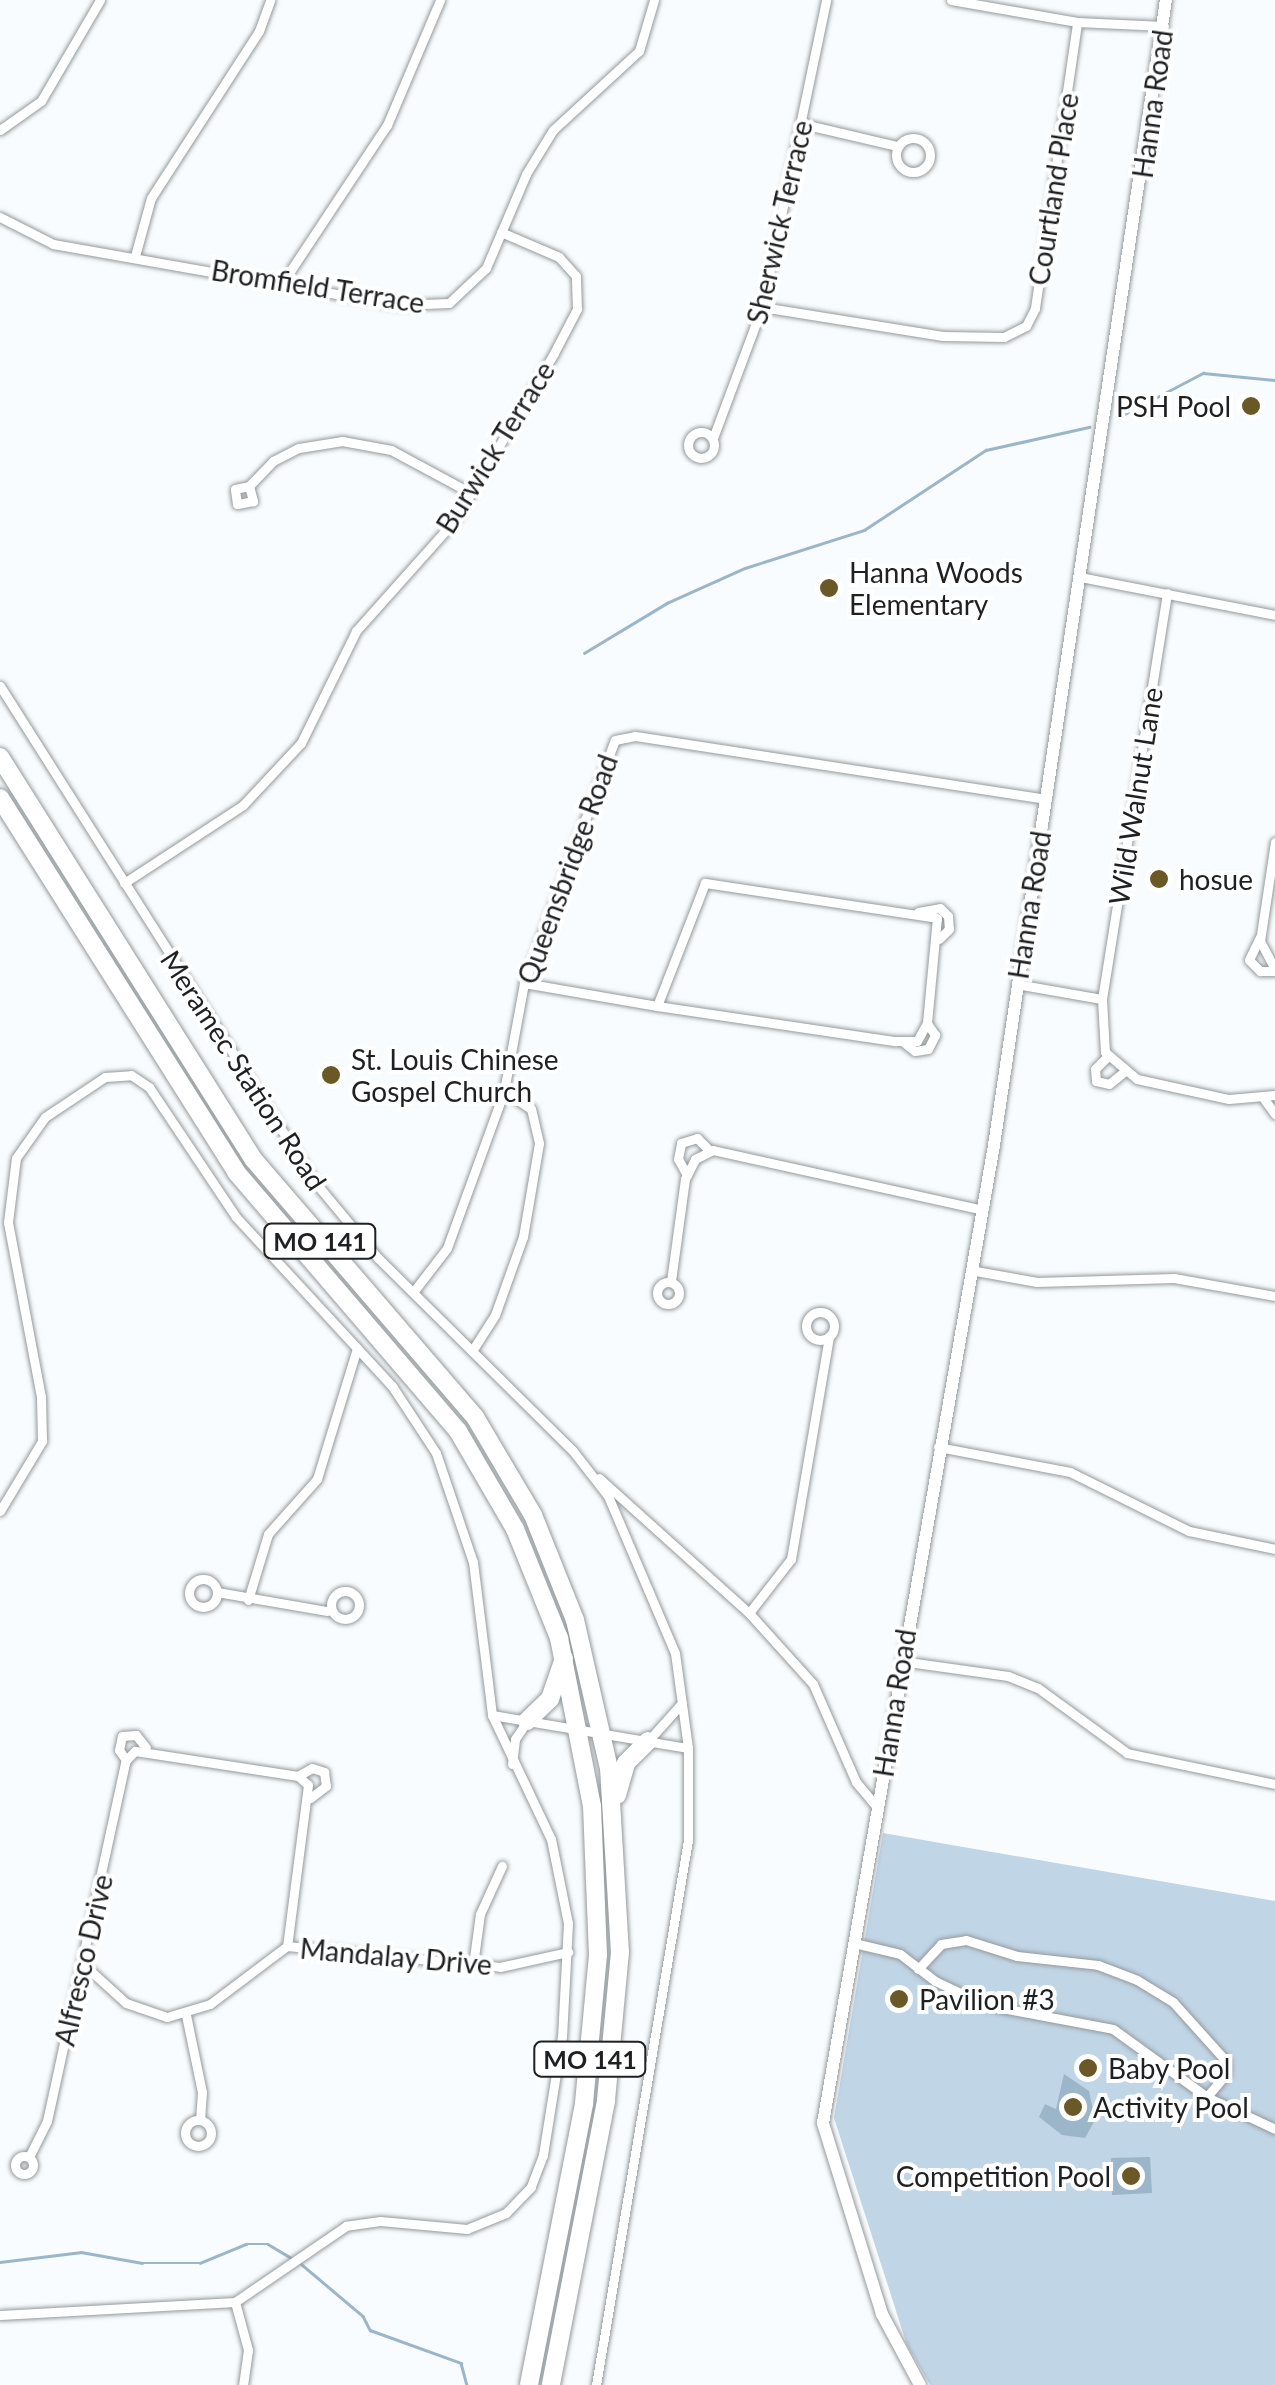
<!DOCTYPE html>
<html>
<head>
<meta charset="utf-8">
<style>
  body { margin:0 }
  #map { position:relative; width:1275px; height:2385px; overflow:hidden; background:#f9fcfe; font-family:Lato,sans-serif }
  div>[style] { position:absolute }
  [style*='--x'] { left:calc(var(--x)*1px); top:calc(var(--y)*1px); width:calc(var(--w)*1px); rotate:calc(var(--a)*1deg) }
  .green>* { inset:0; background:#c0d5e6 }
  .water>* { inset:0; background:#9bb5c9 }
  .stream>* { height:2.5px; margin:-1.25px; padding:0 1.25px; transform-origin:1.25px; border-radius:1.25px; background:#9bb5c9 }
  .roads { filter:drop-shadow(0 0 2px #94999c) drop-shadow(0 0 2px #94999c) }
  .street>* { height:9px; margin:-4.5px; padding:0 4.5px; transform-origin:4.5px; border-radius:4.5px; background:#fff }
  .street>.ring { margin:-4.5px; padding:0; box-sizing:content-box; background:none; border:9px solid #fff; border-radius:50% }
  .secondary>* { height:12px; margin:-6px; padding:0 6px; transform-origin:6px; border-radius:6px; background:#fff }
  .highway>* { height:18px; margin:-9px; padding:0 9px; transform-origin:9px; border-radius:9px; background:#fff }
  .dots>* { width:28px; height:28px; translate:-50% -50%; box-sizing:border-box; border:5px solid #fff; border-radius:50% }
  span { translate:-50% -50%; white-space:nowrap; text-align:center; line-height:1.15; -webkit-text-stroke:8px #fff; paint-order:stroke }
  .shield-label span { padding:2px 8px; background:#fff; border:2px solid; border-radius:8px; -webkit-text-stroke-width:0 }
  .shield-label { font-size:25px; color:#1f2022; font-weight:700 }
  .street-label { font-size:28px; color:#1f2022 }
  .poi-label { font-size:28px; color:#1f2022 }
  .right { translate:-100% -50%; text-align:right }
  .left { translate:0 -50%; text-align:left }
</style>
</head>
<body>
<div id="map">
  <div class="green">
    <div style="clip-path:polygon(883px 1833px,1275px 1901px,1275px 2385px,930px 2385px,907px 2345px,834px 2118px)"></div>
  </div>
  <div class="water">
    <div style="clip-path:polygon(1064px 2074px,1089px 2091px,1095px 2120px,1085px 2138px,1062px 2135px,1039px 2117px,1045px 2104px,1056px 2109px)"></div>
    <div style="clip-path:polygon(1150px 2157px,1152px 2193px,1112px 2195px,1111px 2158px)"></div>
  </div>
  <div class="stream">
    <div style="--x:1121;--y:416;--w:93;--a:-27.7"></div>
    <div style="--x:1203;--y:373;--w:72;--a:5.6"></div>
    <div style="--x:584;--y:653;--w:97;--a:-31.1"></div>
    <div style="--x:667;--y:603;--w:85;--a:-24.2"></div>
    <div style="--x:745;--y:568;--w:125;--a:-17.7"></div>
    <div style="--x:864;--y:530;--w:146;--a:-33.3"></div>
    <div style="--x:986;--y:450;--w:106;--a:-12.6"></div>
    <div style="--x:0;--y:2262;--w:82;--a:-7"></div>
    <div style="--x:81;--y:2252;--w:62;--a:10.2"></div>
    <div style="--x:142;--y:2263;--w:58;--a:0"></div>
    <div style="--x:200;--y:2263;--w:50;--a:-22.4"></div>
    <div style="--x:246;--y:2244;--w:22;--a:0"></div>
    <div style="--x:268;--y:2244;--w:29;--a:31"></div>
    <div style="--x:300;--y:2263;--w:82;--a:40.1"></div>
    <div style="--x:363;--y:2316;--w:16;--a:63"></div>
    <div style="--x:370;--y:2330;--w:97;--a:19.9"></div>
    <div style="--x:461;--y:2363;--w:23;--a:75"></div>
  </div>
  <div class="roads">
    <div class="street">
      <div style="--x:951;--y:0;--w:128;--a:9.9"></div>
      <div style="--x:1077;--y:22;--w:87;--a:2.6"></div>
      <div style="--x:803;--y:124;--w:97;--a:13.2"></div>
      <div style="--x:0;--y:130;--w:50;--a:-35.3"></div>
      <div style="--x:41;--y:101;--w:117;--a:-59.7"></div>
      <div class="ring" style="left:896px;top:138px;width:25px;height:25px"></div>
      <div style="--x:0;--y:217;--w:59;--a:27"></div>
      <div style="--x:53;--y:244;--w:351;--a:10"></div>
      <div style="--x:399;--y:305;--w:50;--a:-2.3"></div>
      <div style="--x:449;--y:303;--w:51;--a:-43.4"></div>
      <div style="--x:486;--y:268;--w:102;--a:-66.9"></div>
      <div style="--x:526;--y:174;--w:52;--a:-58.5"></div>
      <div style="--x:553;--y:130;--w:117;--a:-42.6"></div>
      <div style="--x:639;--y:51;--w:53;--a:-73.6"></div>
      <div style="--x:135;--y:256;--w:60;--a:-74.6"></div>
      <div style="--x:151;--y:198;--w:199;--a:-57.1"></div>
      <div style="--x:259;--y:31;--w:33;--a:-70"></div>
      <div style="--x:283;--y:282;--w:188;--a:-56.5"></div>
      <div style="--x:387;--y:125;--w:136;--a:-67"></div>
      <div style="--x:762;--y:307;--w:183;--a:9.1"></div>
      <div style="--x:943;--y:336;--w:61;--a:0.9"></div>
      <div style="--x:1004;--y:337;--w:25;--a:-27"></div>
      <div style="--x:1026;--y:326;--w:20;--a:-63"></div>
      <div style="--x:1035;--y:308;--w:289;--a:-81.6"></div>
      <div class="ring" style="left:688px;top:432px;width:17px;height:17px"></div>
      <div style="--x:713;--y:438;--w:140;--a:-69.5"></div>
      <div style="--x:762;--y:307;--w:314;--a:-78.2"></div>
      <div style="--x:249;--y:486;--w:16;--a:75"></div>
      <div style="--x:253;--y:501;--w:16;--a:169"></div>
      <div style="--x:237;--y:504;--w:15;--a:-98"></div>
      <div style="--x:235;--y:489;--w:14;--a:-12"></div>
      <div style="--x:249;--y:486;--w:35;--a:-46"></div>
      <div style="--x:273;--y:461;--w:29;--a:-27"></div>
      <div style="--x:299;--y:448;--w:44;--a:-9.2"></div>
      <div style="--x:342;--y:441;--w:50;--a:10.4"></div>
      <div style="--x:391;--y:450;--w:91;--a:28.3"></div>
      <div style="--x:1080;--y:577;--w:199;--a:11"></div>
      <div style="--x:0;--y:686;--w:586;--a:57.61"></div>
      <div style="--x:314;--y:1181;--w:100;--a:50.3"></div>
      <div style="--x:378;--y:1258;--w:274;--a:44.7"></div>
      <div style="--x:573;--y:1451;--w:57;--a:52.1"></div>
      <div style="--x:608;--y:1496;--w:171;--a:66.9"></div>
      <div style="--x:675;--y:1653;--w:96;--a:82.2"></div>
      <div style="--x:688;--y:1748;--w:92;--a:90"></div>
      <div style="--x:688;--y:1840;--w:553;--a:99.58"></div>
      <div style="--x:1275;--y:842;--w:100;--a:98.6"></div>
      <div style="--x:1260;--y:941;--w:32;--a:62"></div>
      <div style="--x:124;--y:883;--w:142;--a:-33.2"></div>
      <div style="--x:243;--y:805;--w:85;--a:-46.9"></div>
      <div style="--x:301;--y:743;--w:125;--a:-63.8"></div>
      <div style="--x:356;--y:631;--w:149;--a:-48.3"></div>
      <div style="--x:455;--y:520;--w:194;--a:-59.3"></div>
      <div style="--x:554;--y:353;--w:50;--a:-62.4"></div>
      <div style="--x:577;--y:309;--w:33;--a:-92"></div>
      <div style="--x:576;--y:276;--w:25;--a:-132"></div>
      <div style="--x:559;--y:257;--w:63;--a:-156.7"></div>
      <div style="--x:918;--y:912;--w:22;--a:-10"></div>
      <div style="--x:940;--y:908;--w:11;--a:45"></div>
      <div style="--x:948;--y:916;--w:13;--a:86"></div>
      <div style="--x:949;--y:929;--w:14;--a:135"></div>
      <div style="--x:1260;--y:937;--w:25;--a:116"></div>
      <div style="--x:1249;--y:960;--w:16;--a:45"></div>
      <div style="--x:1260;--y:971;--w:15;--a:0"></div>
      <div style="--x:524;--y:983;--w:135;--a:9.8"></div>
      <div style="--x:657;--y:1006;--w:241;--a:8.4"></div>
      <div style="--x:895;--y:1041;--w:22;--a:0"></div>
      <div style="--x:917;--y:1041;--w:21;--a:-61"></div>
      <div style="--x:927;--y:1023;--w:105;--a:-84.6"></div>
      <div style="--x:937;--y:918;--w:235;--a:-171.4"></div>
      <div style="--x:705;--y:883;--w:132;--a:111.3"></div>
      <div style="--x:1016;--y:984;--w:87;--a:9.9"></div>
      <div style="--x:1102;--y:999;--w:53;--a:86.8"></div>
      <div style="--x:1105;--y:1052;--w:42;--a:40.2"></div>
      <div style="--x:1137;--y:1079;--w:94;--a:12.3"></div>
      <div style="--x:1229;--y:1099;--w:46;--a:-5"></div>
      <div style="--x:1102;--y:999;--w:411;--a:-80.9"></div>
      <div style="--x:902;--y:1041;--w:16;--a:38"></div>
      <div style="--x:915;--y:1051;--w:13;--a:-9"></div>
      <div style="--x:928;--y:1049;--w:16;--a:-63"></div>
      <div style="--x:935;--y:1035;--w:14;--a:-124"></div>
      <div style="--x:1108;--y:1056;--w:18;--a:135"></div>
      <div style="--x:1095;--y:1069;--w:12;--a:85"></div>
      <div style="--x:1096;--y:1081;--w:13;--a:13"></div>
      <div style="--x:1109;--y:1084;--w:19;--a:-39"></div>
      <div style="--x:1264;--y:1099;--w:19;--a:54"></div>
      <div style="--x:687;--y:1175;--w:18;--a:-119"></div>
      <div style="--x:678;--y:1159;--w:16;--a:-79"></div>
      <div style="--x:681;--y:1143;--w:17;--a:-17"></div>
      <div style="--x:697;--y:1138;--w:18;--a:45"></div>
      <div style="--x:970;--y:1270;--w:68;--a:10.2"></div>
      <div style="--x:1037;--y:1282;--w:137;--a:-1.7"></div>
      <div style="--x:1174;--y:1278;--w:103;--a:10.1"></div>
      <div style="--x:671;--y:1281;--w:103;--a:-82.2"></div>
      <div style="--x:685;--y:1179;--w:22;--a:-63"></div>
      <div style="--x:695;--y:1159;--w:20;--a:-27"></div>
      <div style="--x:713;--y:1150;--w:273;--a:12.5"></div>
      <div class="ring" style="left:657px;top:1282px;width:13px;height:13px"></div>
      <div style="--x:414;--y:1291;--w:54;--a:-52.5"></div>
      <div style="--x:447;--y:1248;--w:167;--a:-70"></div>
      <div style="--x:504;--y:1091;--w:110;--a:-79.5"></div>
      <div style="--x:524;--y:983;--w:259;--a:-69.5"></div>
      <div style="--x:615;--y:740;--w:20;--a:-11"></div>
      <div style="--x:635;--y:736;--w:415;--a:8.7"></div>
      <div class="ring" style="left:806px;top:1312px;width:19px;height:19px"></div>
      <div style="--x:472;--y:1351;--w:43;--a:-57.4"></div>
      <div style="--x:495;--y:1315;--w:83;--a:-70.3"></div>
      <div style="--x:523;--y:1237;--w:95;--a:-80.3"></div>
      <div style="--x:539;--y:1143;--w:35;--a:-103"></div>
      <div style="--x:531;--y:1109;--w:32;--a:-146"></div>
      <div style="--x:938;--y:1447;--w:134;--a:10.7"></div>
      <div style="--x:1070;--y:1472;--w:133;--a:26.4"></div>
      <div style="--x:1189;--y:1531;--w:88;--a:11.8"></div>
      <div style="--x:599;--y:1478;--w:202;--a:42"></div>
      <div style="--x:749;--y:1613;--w:96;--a:48"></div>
      <div style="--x:813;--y:1684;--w:107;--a:66.3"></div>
      <div style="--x:856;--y:1782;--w:33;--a:50"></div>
      <div style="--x:0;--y:1511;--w:82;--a:-59"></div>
      <div style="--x:42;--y:1441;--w:44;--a:-91.3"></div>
      <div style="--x:41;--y:1397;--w:178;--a:-100.7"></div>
      <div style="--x:8;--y:1222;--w:64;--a:-82.9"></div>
      <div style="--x:16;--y:1158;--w:50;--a:-54.7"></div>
      <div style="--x:45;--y:1117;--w:72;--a:-33.7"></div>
      <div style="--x:105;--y:1077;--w:26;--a:-4"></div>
      <div style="--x:131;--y:1075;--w:22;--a:34"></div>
      <div style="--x:149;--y:1087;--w:156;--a:56.2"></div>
      <div style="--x:236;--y:1217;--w:230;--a:47.3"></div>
      <div style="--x:392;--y:1386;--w:80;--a:56.7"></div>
      <div style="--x:436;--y:1453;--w:115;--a:71.3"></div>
      <div style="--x:473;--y:1562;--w:154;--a:82.9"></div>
      <div style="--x:492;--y:1715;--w:137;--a:64.6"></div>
      <div style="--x:551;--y:1839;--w:86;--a:78.6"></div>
      <div style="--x:568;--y:1923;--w:113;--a:93"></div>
      <div style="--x:562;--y:2036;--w:121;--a:99.1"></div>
      <div style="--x:543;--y:2155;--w:34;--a:111"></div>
      <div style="--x:531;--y:2187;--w:36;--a:134"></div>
      <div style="--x:506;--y:2213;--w:42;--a:157.7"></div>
      <div style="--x:467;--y:2229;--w:87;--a:-174.7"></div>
      <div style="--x:380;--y:2221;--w:34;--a:172"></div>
      <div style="--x:346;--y:2226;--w:135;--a:145.6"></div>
      <div style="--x:235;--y:2302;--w:235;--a:176.8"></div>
      <div class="ring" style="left:189px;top:1579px;width:19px;height:19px"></div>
      <div class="ring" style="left:331px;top:1591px;width:19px;height:19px"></div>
      <div style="--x:217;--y:1592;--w:112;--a:9.8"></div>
      <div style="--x:248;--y:1600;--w:69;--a:-73.1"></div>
      <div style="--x:268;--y:1534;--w:74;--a:-48.3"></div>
      <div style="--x:317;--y:1479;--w:137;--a:-73"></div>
      <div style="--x:749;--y:1613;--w:68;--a:-52.1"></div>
      <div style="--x:791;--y:1559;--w:226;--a:-80.3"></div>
      <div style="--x:901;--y:1661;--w:108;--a:8"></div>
      <div style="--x:1008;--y:1676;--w:32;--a:22"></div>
      <div style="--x:1038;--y:1688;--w:110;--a:36.1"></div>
      <div style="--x:1127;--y:1753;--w:151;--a:11.8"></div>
      <div style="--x:492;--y:1715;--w:199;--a:9.6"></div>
      <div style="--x:648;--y:1741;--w:51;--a:-48.2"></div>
      <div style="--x:126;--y:1760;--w:12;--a:-125"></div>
      <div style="--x:119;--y:1750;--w:14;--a:-78"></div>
      <div style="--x:122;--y:1736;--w:14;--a:-4"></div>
      <div style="--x:136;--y:1735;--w:16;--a:52"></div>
      <div style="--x:512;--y:1764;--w:25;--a:-83"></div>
      <div style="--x:515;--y:1739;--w:22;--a:-56"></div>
      <div style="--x:298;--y:1776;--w:16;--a:-30"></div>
      <div style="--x:312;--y:1768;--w:13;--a:18"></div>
      <div style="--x:324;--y:1772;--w:14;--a:82"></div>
      <div style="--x:326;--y:1786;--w:20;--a:143"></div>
      <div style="--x:854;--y:1943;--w:47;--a:13.4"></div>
      <div style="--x:900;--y:1954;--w:44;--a:37.6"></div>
      <div style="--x:935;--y:1981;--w:56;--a:25.2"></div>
      <div style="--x:986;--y:2005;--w:129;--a:10.7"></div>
      <div style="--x:1113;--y:2029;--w:116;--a:35.9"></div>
      <div style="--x:1207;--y:2097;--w:75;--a:25.2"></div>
      <div style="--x:83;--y:1964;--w:58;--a:42.2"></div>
      <div style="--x:126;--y:2003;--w:43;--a:18.9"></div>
      <div style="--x:167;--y:2017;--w:45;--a:-16.8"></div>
      <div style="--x:210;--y:2004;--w:96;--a:-37"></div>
      <div style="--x:287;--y:1946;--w:214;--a:5.6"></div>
      <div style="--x:500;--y:1967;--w:70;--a:-12.4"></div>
      <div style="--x:473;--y:1965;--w:51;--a:-82.2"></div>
      <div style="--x:480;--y:1914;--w:53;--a:-65.4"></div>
      <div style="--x:918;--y:1969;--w:34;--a:-47"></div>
      <div style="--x:941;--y:1944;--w:25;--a:-9"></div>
      <div style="--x:966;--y:1940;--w:53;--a:17.4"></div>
      <div style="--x:1017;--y:1956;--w:81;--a:6.3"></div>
      <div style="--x:1098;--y:1965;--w:42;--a:21"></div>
      <div style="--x:1137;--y:1980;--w:42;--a:31.4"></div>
      <div style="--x:1173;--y:2002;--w:79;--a:48.1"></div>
      <div style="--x:1226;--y:2061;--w:13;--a:90"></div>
      <div style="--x:1226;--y:2074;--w:30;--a:130"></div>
      <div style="--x:186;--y:2015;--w:79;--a:78.3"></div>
      <div style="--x:202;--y:2092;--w:27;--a:94"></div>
      <div class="ring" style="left:185px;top:2120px;width:17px;height:17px"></div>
      <div class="ring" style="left:15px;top:2156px;width:9px;height:9px"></div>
      <div style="--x:29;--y:2157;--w:40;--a:-63.4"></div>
      <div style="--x:47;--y:2121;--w:370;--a:-77.7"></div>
      <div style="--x:126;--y:1760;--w:13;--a:-45"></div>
      <div style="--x:135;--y:1751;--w:165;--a:8.7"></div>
      <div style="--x:298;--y:1776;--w:13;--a:42"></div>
      <div style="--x:308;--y:1785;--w:162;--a:97.4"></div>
      <div style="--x:235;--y:2302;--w:50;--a:74.8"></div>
      <div style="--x:248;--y:2350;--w:35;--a:98"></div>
    </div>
    <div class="secondary">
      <div style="--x:920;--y:2385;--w:81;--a:-118.2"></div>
      <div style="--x:882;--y:2314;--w:200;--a:-107.2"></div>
      <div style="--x:823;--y:2123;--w:993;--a:-80.08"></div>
      <div style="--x:994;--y:1145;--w:1158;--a:-81.46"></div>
    </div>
    <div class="highway">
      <div style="--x:0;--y:757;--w:476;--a:57.8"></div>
      <div style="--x:254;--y:1160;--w:339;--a:49.3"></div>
      <div style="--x:475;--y:1417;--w:114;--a:59.4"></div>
      <div style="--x:533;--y:1515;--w:113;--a:68.2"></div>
      <div style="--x:575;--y:1620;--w:152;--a:77.1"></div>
      <div style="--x:609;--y:1768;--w:184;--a:86.6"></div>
      <div style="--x:620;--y:1952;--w:150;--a:95.4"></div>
      <div style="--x:606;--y:2101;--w:289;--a:101"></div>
      <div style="--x:0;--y:798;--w:442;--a:57.7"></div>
      <div style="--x:236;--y:1172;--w:341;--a:49.4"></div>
      <div style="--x:458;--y:1431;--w:113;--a:59.8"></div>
      <div style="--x:515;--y:1529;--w:118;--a:68"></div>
      <div style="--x:559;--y:1638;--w:171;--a:78.9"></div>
      <div style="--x:592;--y:1806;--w:149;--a:87.7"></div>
      <div style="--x:598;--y:1955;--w:150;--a:95.4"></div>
      <div style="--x:584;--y:2104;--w:286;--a:101.1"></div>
      <div style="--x:527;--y:1721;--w:32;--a:-44"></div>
      <div style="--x:550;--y:1699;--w:43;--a:-71.1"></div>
      <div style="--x:617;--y:1795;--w:33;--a:-74"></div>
      <div style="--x:626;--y:1763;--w:31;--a:-45"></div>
    </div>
  </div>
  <div class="dots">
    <div style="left:1251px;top:406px;background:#6a5927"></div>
    <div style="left:829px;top:588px;background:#6a5927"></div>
    <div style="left:1159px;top:879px;background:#6a5927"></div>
    <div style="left:331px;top:1075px;background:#6a5927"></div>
    <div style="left:899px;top:1999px;background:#6a5927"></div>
    <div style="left:1088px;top:2068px;background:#6a5927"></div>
    <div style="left:1073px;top:2107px;background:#6a5927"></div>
    <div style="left:1131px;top:2176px;background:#6a5927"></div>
  </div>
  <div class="shield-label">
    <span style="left:320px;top:1241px">MO 141</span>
    <span style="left:590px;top:2059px">MO 141</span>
  </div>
  <div class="street-label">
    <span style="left:1152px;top:104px;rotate:-82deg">Hanna Road</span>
    <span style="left:1053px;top:189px;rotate:-81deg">Courtland Place</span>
    <span style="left:779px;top:222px;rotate:-77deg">Sherwick Terrace</span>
    <span style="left:318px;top:286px;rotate:9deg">Bromfield Terrace</span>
    <span style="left:495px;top:447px;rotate:-58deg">Burwick Terrace</span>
    <span style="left:1135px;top:796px;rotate:-81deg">Wild Walnut Lane</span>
    <span style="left:567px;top:869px;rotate:-70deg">Queensbridge Road</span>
    <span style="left:1029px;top:905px;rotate:-81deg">Hanna Road</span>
    <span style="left:244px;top:1070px;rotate:57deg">Meramec Station Road</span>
    <span style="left:894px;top:1703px;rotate:-81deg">Hanna Road</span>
    <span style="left:396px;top:1956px;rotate:5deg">Mandalay Drive</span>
    <span style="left:83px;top:1960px;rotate:-77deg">Alfresco Drive</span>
  </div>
  <div class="poi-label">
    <span class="right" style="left:1231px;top:406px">PSH Pool</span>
    <span class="left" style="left:849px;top:588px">Hanna Woods<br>Elementary</span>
    <span class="left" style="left:1179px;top:879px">hosue</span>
    <span class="left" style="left:351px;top:1075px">St. Louis Chinese<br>Gospel Church</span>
    <span class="left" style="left:919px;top:1999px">Pavilion #3</span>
    <span class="left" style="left:1108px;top:2068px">Baby Pool</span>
    <span class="left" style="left:1093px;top:2107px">Activity Pool</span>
    <span class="right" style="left:1111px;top:2176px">Competition Pool</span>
  </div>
</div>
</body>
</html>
